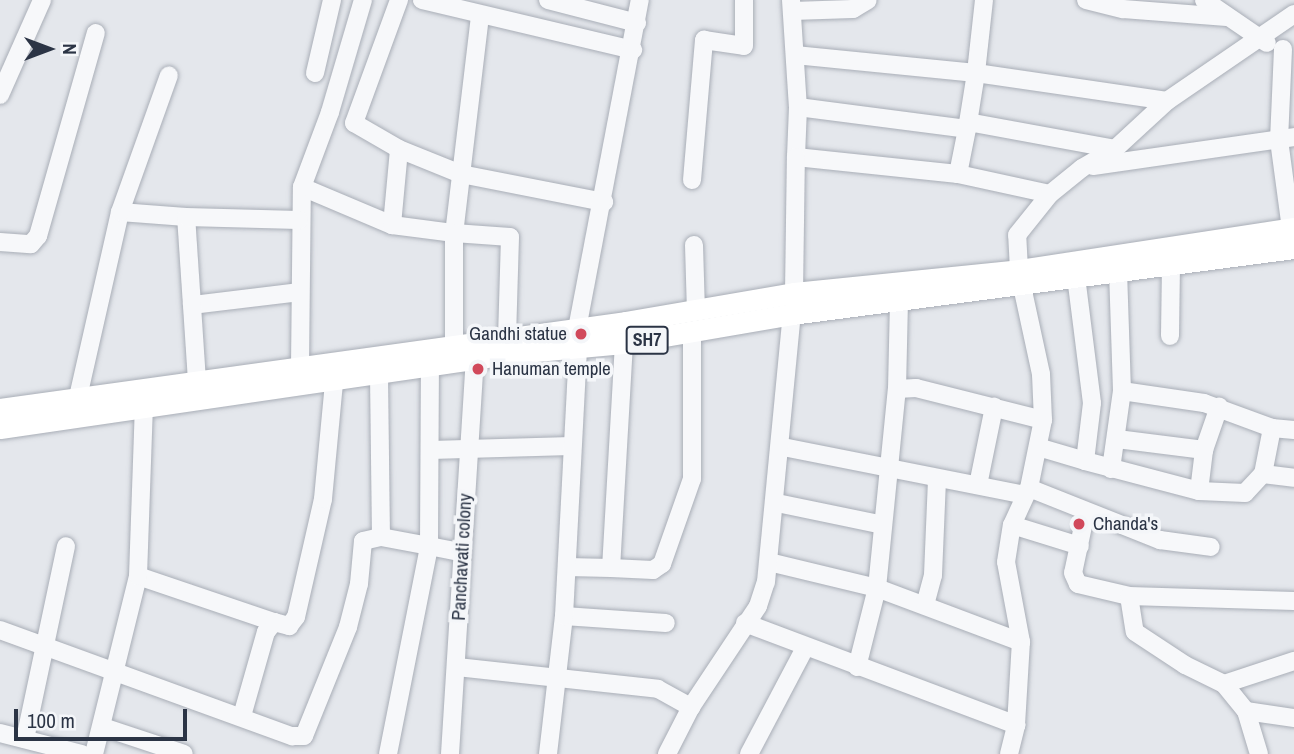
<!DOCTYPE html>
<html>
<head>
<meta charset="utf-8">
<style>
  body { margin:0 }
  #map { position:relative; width:1294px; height:754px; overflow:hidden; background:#e4e7ec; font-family:"Archivo Narrow",sans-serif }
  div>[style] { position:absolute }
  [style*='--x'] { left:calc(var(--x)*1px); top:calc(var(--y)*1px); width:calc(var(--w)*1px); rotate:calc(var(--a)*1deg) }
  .roads { filter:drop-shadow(0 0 2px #a9aeb7) drop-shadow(0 0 2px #a9aeb7) }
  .minor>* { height:18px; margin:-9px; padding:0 9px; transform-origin:9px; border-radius:9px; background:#f7f8fa }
  .major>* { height:21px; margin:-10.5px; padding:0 10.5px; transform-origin:10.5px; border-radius:10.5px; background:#fff }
  .dots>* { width:19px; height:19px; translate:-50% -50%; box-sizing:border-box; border:4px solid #f4f6f9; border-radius:50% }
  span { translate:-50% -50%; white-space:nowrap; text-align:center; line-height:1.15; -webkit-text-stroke:7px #f4f6f9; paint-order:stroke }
  .shield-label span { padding:2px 5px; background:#f4f6f9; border:2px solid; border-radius:5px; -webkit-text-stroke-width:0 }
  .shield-label { font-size:18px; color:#2b3445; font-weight:700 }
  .poi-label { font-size:19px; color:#2b3445 }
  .right { translate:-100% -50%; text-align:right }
  .left { translate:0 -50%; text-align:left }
  .street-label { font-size:19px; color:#2b3445 }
  .north { position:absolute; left:14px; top:14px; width:70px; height:70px; -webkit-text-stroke:5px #f4f6f9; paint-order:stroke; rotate:90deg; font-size:19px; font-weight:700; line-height:28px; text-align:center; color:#2b3445 }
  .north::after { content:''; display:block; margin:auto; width:24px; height:32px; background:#2b3445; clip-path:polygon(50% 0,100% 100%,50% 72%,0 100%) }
  .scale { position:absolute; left:14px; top:709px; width:173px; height:32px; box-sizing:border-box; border:4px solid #2b3445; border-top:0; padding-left:9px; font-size:21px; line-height:24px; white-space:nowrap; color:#2b3445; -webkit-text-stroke:5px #f4f6f9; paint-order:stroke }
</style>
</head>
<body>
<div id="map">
  <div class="roads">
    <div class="minor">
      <div style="--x:399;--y:0;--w:131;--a:110.1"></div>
      <div style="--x:354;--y:123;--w:52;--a:30"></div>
      <div style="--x:399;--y:149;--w:67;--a:22"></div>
      <div style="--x:461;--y:174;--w:146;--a:11.1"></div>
      <div style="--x:422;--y:0;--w:217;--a:13.3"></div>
      <div style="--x:548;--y:0;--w:92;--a:14.5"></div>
      <div style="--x:791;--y:0;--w:107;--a:86.3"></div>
      <div style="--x:798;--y:107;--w:50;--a:92.3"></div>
      <div style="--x:796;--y:157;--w:163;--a:6"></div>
      <div style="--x:958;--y:174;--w:94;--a:12.3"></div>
      <div style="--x:984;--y:0;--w:73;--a:96.3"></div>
      <div style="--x:976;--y:73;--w:193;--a:8.3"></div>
      <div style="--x:1086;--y:0;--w:38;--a:14"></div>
      <div style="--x:1123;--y:9;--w:104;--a:4.4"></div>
      <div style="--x:1204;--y:0;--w:76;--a:34.3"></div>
      <div style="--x:792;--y:11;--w:61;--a:-1.9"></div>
      <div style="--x:853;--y:9;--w:17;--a:-31"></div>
      <div style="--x:480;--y:16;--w:219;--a:96.8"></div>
      <div style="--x:454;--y:233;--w:56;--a:4.1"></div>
      <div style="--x:510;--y:237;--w:102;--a:91.7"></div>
      <div style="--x:1283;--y:49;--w:91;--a:92.5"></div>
      <div style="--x:1279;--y:140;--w:90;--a:82.3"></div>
      <div style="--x:795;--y:55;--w:182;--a:5.7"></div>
      <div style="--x:976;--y:73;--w:57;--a:99.1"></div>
      <div style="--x:315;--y:73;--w:75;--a:-76.9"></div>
      <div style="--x:0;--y:95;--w:104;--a:-66.1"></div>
      <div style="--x:798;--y:107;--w:170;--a:7.4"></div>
      <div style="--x:967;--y:129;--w:46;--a:101.3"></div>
      <div style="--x:968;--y:122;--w:149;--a:10.4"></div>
      <div style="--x:1093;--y:166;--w:203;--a:-8.2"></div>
      <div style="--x:692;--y:180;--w:141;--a:-85.1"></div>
      <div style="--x:704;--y:40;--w:40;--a:8.5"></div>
      <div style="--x:744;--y:46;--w:46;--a:-90"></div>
      <div style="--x:302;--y:187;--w:98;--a:22.9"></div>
      <div style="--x:392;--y:225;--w:63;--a:7.4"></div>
      <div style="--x:454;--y:233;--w:112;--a:90"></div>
      <div style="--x:120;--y:212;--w:66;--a:4.3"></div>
      <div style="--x:392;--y:225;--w:76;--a:-84.7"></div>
      <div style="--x:0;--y:242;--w:31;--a:4"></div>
      <div style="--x:31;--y:244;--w:11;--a:-49"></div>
      <div style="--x:38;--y:236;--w:211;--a:-74.1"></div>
      <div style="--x:694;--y:245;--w:66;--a:88.3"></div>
      <div style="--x:1019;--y:270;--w:35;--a:-93"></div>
      <div style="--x:1017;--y:235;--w:53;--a:-51.2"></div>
      <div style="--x:1050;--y:194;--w:41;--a:-39.1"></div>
      <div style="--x:1082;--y:168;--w:38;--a:-30"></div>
      <div style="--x:1115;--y:149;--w:71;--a:-42.7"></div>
      <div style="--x:1167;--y:101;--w:154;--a:-34.4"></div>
      <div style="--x:794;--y:293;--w:136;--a:-89.2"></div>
      <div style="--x:192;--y:305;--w:108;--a:-6.9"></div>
      <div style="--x:577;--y:329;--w:335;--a:-79.2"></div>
      <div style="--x:1170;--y:336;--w:72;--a:-89.2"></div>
      <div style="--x:624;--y:343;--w:225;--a:93.3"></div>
      <div style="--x:611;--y:568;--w:42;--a:2.7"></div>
      <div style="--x:653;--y:570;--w:11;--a:-34"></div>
      <div style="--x:662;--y:564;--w:90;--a:-70.6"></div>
      <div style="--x:692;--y:479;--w:146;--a:-90"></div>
      <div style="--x:300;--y:367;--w:180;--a:-89.4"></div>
      <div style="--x:302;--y:187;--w:80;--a:-69.5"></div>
      <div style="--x:330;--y:112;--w:117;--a:-73.6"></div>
      <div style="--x:379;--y:375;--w:162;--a:89.3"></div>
      <div style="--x:197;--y:381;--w:164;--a:-93.8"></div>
      <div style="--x:186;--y:217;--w:113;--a:1.5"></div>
      <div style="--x:897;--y:389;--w:19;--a:-3"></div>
      <div style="--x:916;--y:388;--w:131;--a:14.1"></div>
      <div style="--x:78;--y:397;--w:190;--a:-77.2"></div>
      <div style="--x:120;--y:212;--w:145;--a:-70.3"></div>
      <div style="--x:1272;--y:428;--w:22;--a:5"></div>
      <div style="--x:1117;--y:439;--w:88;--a:7.2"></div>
      <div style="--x:783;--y:447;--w:247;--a:11.2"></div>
      <div style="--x:1038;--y:447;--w:49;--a:16.6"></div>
      <div style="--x:1085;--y:461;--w:58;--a:-83.1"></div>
      <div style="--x:1092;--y:403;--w:128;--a:-97.2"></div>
      <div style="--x:431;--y:450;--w:140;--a:-1.6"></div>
      <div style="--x:1085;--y:461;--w:118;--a:14.7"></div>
      <div style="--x:1199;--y:491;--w:46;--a:2.5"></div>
      <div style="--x:1245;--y:493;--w:26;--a:-47"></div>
      <div style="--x:1263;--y:474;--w:47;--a:-78.9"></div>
      <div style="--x:1272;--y:428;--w:72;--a:-159.8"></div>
      <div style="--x:1204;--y:403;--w:83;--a:-171.7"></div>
      <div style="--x:1111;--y:469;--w:79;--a:-82"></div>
      <div style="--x:1122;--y:391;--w:121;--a:-91.9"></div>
      <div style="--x:1263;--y:474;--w:31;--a:7"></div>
      <div style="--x:978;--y:485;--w:80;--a:-78.4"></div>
      <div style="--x:1029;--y:488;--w:141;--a:21.7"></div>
      <div style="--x:1160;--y:540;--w:51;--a:7.8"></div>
      <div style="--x:1199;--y:491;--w:41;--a:-83"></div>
      <div style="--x:1204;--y:450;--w:46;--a:-70.8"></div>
      <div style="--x:777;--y:503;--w:108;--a:11.7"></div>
      <div style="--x:1086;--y:512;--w:62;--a:102"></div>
      <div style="--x:1073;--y:573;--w:12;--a:66"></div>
      <div style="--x:1078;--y:584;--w:52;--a:13.2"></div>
      <div style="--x:1129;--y:596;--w:165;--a:1.7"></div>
      <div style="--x:1012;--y:525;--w:71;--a:17.2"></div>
      <div style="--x:769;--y:562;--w:111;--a:13.5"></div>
      <div style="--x:877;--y:588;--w:154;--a:20.6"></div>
      <div style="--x:567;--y:567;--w:44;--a:1.3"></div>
      <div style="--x:138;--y:576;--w:144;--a:18.7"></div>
      <div style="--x:1129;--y:596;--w:36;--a:81"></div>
      <div style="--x:1135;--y:632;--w:60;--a:33.4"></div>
      <div style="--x:1185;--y:665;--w:43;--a:26"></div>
      <div style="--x:1224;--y:684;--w:35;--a:51"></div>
      <div style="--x:1246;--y:711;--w:45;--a:73.2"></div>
      <div style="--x:925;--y:605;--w:31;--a:-75"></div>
      <div style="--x:933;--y:575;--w:96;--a:-87.6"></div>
      <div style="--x:564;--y:616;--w:102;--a:3.9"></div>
      <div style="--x:745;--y:623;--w:290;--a:20.6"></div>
      <div style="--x:0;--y:630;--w:311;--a:20"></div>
      <div style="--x:292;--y:736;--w:12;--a:0"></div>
      <div style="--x:304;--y:736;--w:118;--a:-68"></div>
      <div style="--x:348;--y:627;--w:44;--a:-75.7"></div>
      <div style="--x:359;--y:584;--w:43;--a:-84.7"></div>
      <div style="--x:363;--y:541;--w:18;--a:-13"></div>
      <div style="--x:381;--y:537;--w:49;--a:10.6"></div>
      <div style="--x:429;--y:546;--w:180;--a:-89.7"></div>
      <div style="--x:457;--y:667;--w:202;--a:6.2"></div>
      <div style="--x:658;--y:689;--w:38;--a:29"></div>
      <div style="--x:691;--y:707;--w:53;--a:117.1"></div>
      <div style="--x:857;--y:667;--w:81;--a:-75.8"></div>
      <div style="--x:877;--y:588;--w:200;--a:-84.3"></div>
      <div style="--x:897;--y:389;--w:88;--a:-88.7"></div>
      <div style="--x:1224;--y:684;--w:74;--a:-18.2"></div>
      <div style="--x:691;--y:707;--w:121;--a:-56.4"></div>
      <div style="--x:758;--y:606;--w:25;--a:-72"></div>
      <div style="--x:766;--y:582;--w:269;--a:-84.5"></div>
      <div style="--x:1246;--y:711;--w:49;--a:8.3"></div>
      <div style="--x:242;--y:716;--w:87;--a:-74.1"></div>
      <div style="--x:266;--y:632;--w:13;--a:-51"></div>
      <div style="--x:274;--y:622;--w:16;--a:15"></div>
      <div style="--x:289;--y:626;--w:11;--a:-52"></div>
      <div style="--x:296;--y:617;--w:121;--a:-77.1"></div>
      <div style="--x:323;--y:499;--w:118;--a:-84.6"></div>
      <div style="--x:103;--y:727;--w:85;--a:18.4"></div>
      <div style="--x:0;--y:733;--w:85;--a:14.4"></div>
      <div style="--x:25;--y:739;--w:197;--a:-78"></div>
      <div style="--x:94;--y:754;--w:183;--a:-76.1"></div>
      <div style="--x:138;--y:576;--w:169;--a:-88"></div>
      <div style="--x:388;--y:754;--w:212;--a:-78.8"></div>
      <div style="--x:429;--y:546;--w:33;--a:11"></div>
      <div style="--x:450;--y:754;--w:395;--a:-86.4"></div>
      <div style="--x:548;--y:754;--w:139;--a:-83.4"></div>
      <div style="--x:564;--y:616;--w:269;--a:-87"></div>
      <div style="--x:749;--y:754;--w:120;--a:-62.2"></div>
      <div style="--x:1009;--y:754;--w:30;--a:-76"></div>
      <div style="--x:1016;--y:725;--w:83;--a:-86.6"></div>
      <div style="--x:1021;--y:642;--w:81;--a:-100.6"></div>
      <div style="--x:1006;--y:562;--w:37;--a:-81"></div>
      <div style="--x:1012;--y:525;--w:41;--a:-65.3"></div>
      <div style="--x:1029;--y:488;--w:69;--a:-78.4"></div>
      <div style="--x:1043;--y:420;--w:46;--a:-92.5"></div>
      <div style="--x:1041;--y:374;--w:90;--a:-102.2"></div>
    </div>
    <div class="major">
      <div style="--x:0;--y:409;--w:631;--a:-7.92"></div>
      <div style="--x:625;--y:322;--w:171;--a:-9.7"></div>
      <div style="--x:794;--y:293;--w:226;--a:-5.8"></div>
      <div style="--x:1019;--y:270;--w:278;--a:-8.7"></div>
      <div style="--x:0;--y:428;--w:519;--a:-8.3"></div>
      <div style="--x:514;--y:353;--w:110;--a:-5.2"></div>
      <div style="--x:624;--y:343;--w:170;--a:-9.8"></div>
      <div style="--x:792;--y:314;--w:506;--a:-7.49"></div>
    </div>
  </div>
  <div class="dots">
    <div style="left:581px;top:334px;background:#d1495b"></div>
    <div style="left:478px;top:369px;background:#d1495b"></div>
    <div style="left:1079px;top:524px;background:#d1495b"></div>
  </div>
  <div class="shield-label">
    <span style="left:647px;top:340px">SH7</span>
  </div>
  <div class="poi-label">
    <span class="right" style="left:567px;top:334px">Gandhi statue</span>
    <span class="left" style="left:492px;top:369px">Hanuman temple</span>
    <span class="left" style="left:1093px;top:524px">Chanda's</span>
  </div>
  <div class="street-label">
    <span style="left:462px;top:557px;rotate:-87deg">Panchavati colony</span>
  </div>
  <div class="north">N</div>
  <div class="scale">100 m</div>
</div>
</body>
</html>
